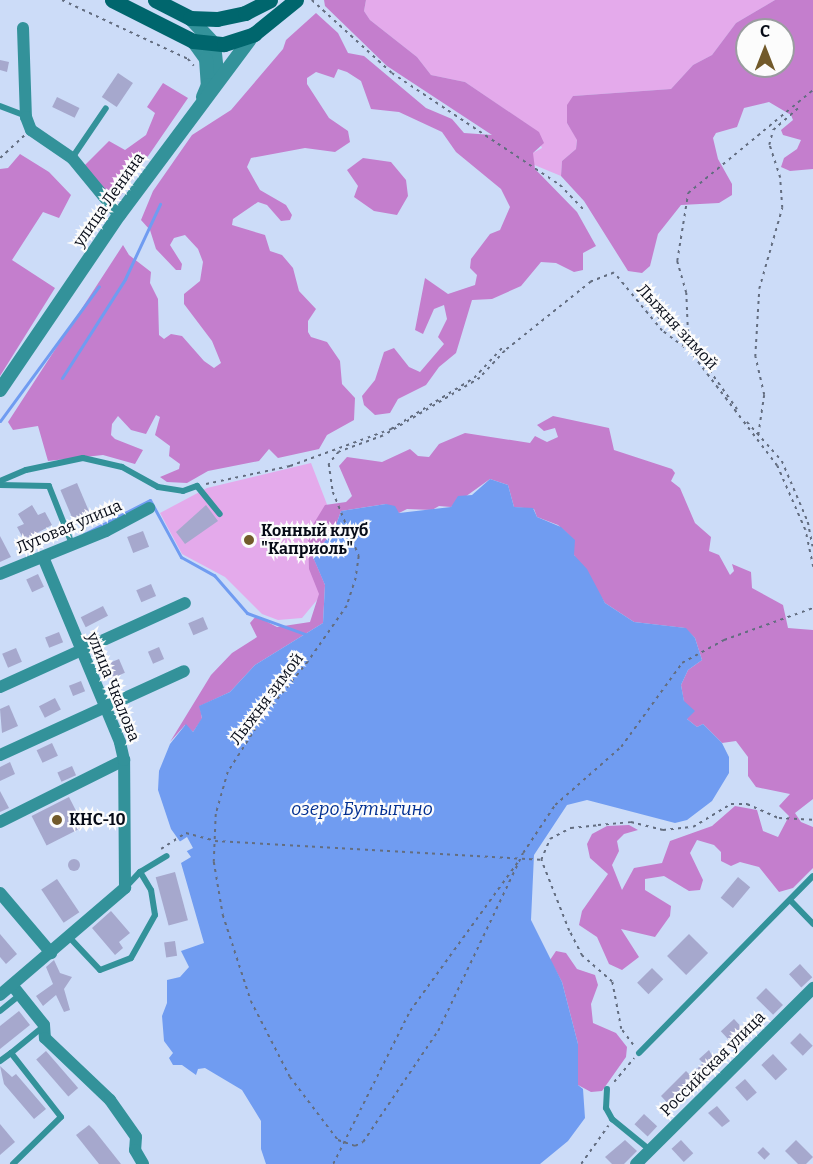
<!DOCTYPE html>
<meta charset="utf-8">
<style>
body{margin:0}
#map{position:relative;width:813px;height:1164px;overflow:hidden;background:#ccdcf8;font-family:Bitter,serif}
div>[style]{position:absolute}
.green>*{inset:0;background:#e4aaeb}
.forest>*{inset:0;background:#c47ecd}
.water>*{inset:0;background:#709cf1}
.pier>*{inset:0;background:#ccdcf8}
.stream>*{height:3px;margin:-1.5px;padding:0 1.5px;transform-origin:1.5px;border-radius:1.5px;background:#709cf1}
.building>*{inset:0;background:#a6a8cd;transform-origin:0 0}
.round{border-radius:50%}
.path>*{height:1.5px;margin-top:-0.75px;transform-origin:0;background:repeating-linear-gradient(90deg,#636d80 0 3px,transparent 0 7.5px)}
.service>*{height:6px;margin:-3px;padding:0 3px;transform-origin:3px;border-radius:3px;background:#33929a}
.minor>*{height:12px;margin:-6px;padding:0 6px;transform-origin:6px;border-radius:6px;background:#33929a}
.tertiary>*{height:14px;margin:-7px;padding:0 7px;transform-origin:7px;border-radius:7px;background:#33929a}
.secondary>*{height:15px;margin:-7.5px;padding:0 7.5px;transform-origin:7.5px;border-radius:7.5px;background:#00666d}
.dots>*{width:16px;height:16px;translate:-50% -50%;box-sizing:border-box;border:3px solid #fcfcfc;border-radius:50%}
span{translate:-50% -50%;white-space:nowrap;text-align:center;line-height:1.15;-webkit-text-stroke:4.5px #fcfcfc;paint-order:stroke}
.street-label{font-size:16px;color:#060b17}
.poi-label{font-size:16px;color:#060b17;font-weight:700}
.left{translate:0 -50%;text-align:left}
.water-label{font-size:18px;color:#022f90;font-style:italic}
.north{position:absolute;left:735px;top:18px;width:60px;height:60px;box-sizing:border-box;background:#fcfcfc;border:2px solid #9a9ca0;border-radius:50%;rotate:0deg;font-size:16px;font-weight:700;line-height:24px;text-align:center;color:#060b17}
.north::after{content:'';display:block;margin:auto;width:21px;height:27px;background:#725a2b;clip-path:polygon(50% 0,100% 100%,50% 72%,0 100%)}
</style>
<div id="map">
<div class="green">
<i style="clip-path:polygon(366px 0,775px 0,736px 23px,712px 55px,693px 65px,671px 89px,573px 96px,567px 123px,577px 139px,576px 149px,562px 161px,561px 176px,532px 164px,533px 153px,542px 148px,534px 129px,465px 82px,431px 75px,417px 57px,370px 20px,364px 11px)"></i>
<i style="clip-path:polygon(311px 463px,335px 525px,322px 594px,302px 618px,278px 620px,262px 614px,225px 577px,182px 554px,160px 513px,207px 488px)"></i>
</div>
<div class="forest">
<i style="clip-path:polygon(324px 0,366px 0,364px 11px,370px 20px,417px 57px,431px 75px,465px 82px,539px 132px,544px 143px,533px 153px,535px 169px,577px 212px,596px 246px,583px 253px,583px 270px,574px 272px,556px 263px,541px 262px,521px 286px,492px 299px,472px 300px,456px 353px,439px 367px,426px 385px,398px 399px,390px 413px,375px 415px,364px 405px,362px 396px,375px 380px,384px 352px,394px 348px,409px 367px,420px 372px,444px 344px,438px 337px,447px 319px,444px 305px,434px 309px,423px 334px,415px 330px,425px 278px,448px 294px,475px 285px,477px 275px,470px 268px,471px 259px,490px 234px,500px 230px,510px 207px,501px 189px,456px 152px,442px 132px,399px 112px,371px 109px,361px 81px,347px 72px,338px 69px,334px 78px,316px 72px,307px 78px,307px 84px,329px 118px,348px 131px,350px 142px,335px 152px,305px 148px,251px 158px,247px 167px,260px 190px,286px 205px,292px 215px,290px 220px,281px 221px,267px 205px,258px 202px,233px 219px,232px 225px,265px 235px,270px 251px,282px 255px,293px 268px,299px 291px,316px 309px,308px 321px,308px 332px,311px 337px,327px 342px,340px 361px,342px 384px,355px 398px,354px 420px,327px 435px,319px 449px,278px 458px,269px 449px,259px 461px,208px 471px,187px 483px,167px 482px,160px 477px,179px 469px,180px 464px,169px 456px,170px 446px,155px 435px,160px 417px,156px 415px,146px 434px,131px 430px,118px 416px,112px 424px,111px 435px,115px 439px,143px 450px,135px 464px,103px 455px,48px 461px,38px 426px,13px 430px,8px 422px,123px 245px,129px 255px,151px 272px,150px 283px,158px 299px,159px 335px,164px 339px,171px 334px,182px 336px,204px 361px,214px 368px,221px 363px,212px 341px,184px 304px,184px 294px,200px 281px,203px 262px,198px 249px,185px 235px,174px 238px,170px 245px,182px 264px,181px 270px,176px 270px,156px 249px,150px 230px,141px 220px,153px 191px,192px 135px,231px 110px,283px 49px,286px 40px,316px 13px,338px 33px,348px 53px,364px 56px,426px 108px,452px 119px,464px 133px,492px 135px,387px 66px,325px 6px)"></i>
<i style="clip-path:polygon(evenodd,775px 0,813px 0,813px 169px,790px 171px,781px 167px,784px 158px,797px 149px,801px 140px,783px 135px,781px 130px,793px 120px,791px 115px,769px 102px,744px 108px,737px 127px,716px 133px,713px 138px,718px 159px,732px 184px,732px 195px,719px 203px,681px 205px,658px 234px,650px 266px,642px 273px,628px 271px,584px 201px,561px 176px,562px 161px,576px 149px,577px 140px,567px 123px,567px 105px,573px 96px,671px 89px,693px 65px,712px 55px,736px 23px,775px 0,747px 30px,783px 30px,783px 66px,747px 66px,747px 30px)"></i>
<i style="clip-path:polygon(163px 83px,188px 98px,120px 197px,111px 199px,83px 167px,109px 141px,125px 150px,146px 135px,155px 113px,147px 107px)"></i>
<i style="clip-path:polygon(20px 154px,49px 172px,71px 195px,59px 218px,43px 212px,12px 260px,55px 288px,0 376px,0 169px,8px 168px)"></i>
<i style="clip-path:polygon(363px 158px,391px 162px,406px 180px,408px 196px,397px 215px,374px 211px,354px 197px,358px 186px,347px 170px)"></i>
<i style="clip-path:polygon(553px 416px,609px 428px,614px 450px,672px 469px,675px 473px,671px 481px,680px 488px,695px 523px,711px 537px,709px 551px,719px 555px,730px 575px,734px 571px,732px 564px,751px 572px,752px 588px,783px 605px,788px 628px,813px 630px,813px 799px,795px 813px,801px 822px,813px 827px,813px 868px,793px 888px,779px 892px,759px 867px,740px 862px,731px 866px,721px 861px,721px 852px,714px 845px,697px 840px,690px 853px,703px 880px,700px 890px,689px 891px,664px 876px,645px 879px,645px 890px,671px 906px,670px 916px,655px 937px,621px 929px,639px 957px,622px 970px,609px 964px,597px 937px,579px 925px,582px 911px,608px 874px,590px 858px,587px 844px,592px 834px,607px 826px,629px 825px,638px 830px,624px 834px,617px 841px,619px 851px,612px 865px,622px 890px,634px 868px,662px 863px,670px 841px,712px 826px,735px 806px,757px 810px,763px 831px,778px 837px,789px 816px,779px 806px,790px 794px,756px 787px,748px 776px,748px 757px,736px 741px,722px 743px,703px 724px,697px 727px,687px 719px,681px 685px,688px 670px,702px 660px,695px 638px,685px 628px,634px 622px,605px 603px,574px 555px,570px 536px,558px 525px,537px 517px,534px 509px,514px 507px,508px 485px,490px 479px,451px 507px,439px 506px,432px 510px,407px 509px,399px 513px,386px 504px,341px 511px,335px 528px,313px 557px,325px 585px,323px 623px,255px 665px,230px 692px,200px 706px,202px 719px,193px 732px,185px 725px,170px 742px,211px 675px,232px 653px,257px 637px,250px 623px,256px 616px,277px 627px,310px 622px,319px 594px,309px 569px,308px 533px,325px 505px,346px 502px,352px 496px,339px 466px,347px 457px,382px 462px,410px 449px,418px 456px,429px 457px,439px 444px,465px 433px,530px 443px,535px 436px,547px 442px,558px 437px,555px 428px,544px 431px,537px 425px)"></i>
<i style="clip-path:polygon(556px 951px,566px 953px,577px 969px,595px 975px,598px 985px,591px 1004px,593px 1023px,616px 1033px,627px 1047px,626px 1057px,602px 1091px,591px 1092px,578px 1085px,578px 1044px,562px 982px,550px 960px)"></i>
</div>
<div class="water">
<i style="clip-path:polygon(490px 479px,508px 485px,514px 507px,533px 508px,537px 517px,561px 527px,575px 540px,574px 555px,587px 569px,605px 603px,634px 622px,686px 628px,695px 638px,702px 660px,688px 670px,681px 685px,684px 701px,695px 711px,687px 719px,697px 727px,703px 724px,722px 743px,729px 757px,729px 773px,712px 801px,687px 820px,675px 823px,587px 800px,567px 805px,534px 855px,531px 920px,562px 982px,578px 1044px,578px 1085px,583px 1089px,585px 1118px,568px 1141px,540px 1164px,266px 1164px,261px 1149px,261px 1121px,242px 1090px,205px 1068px,198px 1069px,196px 1075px,182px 1065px,173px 1065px,169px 1058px,173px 1053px,164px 1041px,162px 1016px,167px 1003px,167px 980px,180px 977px,189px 967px,181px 951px,204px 943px,181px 863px,191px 857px,171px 829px,158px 790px,159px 771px,170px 744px,186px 724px,193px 732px,202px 718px,199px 706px,230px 692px,255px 665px,323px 623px,325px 585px,313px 557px,335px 528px,341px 511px,386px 504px,395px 506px,399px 513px,451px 507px,458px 496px,472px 495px)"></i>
</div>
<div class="pier">
<i style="clip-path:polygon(187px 837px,193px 848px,185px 852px,176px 844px)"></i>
</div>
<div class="stream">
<i style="left:62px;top:378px;width:117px;rotate:-57.5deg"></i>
<i style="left:125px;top:279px;width:83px;rotate:-65deg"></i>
<i style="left:0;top:421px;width:167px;rotate:-53.7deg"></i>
<i style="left:84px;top:534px;width:74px;rotate:-27.3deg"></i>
<i style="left:150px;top:500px;width:65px;rotate:61.5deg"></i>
<i style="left:181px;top:557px;width:38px;rotate:29deg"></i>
<i style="left:214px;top:575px;width:50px;rotate:49deg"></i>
<i style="left:247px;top:613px;width:62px;rotate:19.9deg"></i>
</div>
<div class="building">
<i style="clip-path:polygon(0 60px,9px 62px,7px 72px,0 70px)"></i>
<i style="left:118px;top:73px;width:18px;height:29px;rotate:34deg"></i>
<i style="left:57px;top:97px;width:25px;height:11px;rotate:26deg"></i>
<i style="left:77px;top:483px;width:38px;height:18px;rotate:67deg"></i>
<i style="clip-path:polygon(32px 505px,38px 515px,45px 512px,52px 525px,24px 540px,17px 527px,24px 524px,18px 514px)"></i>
<i style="clip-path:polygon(206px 505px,218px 521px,185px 544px,176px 532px)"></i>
<i style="left:143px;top:531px;width:17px;height:17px;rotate:69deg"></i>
<i style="clip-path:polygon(0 536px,11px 557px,0 562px)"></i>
<i style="left:38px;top:574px;width:14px;height:13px;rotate:65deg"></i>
<i style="left:151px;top:584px;width:13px;height:16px;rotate:67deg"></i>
<i style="left:103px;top:606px;width:11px;height:25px;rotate:63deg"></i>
<i style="left:203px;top:617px;width:13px;height:16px;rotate:67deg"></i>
<i style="left:59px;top:632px;width:11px;height:15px;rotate:68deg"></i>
<i style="left:159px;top:647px;width:13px;height:12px;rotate:67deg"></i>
<i style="left:16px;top:648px;width:15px;height:15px;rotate:67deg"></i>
<i style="left:119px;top:659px;width:15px;height:15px;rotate:67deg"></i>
<i style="left:81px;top:681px;width:11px;height:13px;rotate:68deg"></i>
<i style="left:55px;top:698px;width:13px;height:18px;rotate:63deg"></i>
<i style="clip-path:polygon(9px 705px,18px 726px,2px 733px,0 709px)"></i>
<i style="left:52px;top:743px;width:14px;height:17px;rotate:65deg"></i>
<i style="clip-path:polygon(10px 762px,15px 774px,0 781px,0 767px)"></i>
<i style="left:72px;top:766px;width:10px;height:16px;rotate:66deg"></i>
<i style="clip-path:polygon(0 791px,9px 808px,0 812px)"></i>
<i style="left:69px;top:797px;width:33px;height:42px;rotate:63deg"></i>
<i class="round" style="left:68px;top:859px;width:12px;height:12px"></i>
<i style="left:175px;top:872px;width:50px;height:20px;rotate:75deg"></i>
<i style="left:738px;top:877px;width:16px;height:27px;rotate:40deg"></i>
<i style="left:57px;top:879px;width:40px;height:19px;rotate:56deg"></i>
<i style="clip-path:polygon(111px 911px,130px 933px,119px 942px,123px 948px,115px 955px,92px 928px)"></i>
<i style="clip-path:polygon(0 934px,17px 954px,6px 964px,0 957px)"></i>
<i style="left:689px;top:934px;width:27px;height:31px;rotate:45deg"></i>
<i style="left:175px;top:941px;width:15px;height:11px;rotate:82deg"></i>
<i style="clip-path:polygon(54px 960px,60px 973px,72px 977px,64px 989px,70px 1010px,64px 1012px,56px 995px,43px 1006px,36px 996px,53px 984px,46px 967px)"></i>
<i style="left:800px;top:964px;width:18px;height:15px;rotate:47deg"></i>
<i style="left:652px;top:968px;width:16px;height:21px;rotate:45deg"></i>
<i style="left:766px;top:988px;width:24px;height:14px;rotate:45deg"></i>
<i style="clip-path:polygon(19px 1011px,30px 1025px,0 1049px,0 1026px)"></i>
<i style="left:734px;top:1019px;width:18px;height:18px;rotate:47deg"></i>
<i style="left:800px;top:1033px;width:18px;height:14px;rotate:45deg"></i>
<i style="clip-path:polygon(709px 1050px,718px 1067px,673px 1109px,661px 1096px,686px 1071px,690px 1075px,703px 1063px,699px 1059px)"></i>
<i style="left:46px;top:1051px;width:49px;height:13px;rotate:49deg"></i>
<i style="left:773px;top:1054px;width:21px;height:16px;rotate:47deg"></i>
<i style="clip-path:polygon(0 1066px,12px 1077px,16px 1074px,46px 1109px,34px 1119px,4px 1084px)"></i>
<i style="left:745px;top:1079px;width:18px;height:13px;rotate:49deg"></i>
<i style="clip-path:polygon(717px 1106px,730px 1121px,722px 1127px,708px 1113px)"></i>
<i style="left:644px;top:1114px;width:18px;height:14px;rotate:43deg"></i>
<i style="clip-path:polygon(0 1124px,15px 1142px,0 1155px)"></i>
<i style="clip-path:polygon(89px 1125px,94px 1130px,121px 1164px,99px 1164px,76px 1135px)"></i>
<i style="clip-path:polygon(625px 1140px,637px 1151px,624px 1164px,612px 1164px,605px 1157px)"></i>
<i style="left:681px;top:1140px;width:18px;height:13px;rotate:47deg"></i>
<i style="clip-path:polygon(796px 1140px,813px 1157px,806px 1164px,798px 1164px,785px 1151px)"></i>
<i style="left:763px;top:1147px;width:10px;height:8px;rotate:45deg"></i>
</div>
<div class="path">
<i style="left:62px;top:0;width:139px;rotate:25.1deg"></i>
<i style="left:188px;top:59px;width:9px;rotate:49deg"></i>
<i style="left:312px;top:0;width:108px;rotate:42.4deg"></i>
<i style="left:392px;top:73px;width:202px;rotate:33.7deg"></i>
<i style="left:560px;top:185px;width:36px;rotate:46deg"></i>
<i style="left:0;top:158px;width:33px;rotate:-43deg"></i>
<i style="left:658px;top:317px;width:38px;rotate:37deg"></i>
<i style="left:688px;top:340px;width:85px;rotate:54.6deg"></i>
<i style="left:688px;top:340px;width:47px;rotate:-92.4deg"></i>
<i style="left:686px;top:293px;width:33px;rotate:-106deg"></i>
<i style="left:677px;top:261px;width:69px;rotate:-80.8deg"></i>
<i style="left:688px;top:193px;width:162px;rotate:-39.5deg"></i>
<i style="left:747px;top:422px;width:52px;rotate:48.1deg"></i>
<i style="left:782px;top:461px;width:66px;rotate:66.9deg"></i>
<i style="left:808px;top:522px;width:25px;rotate:79deg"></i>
<i style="left:758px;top:435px;width:40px;rotate:-81.5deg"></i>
<i style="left:764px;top:395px;width:39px;rotate:-103deg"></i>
<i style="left:755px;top:357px;width:68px;rotate:-86.6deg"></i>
<i style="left:759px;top:289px;width:84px;rotate:-74.1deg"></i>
<i style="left:782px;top:208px;width:30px;rotate:-94deg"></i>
<i style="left:780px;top:178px;width:35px;rotate:-108deg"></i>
<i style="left:769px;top:145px;width:16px;rotate:-75deg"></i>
<i style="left:773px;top:130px;width:33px;rotate:-41deg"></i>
<i style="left:206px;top:484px;width:86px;rotate:-12.1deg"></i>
<i style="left:290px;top:466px;width:108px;rotate:-20.1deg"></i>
<i style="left:391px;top:429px;width:97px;rotate:-31.6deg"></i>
<i style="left:474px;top:378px;width:41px;rotate:-47deg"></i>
<i style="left:813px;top:567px;width:38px;rotate:-102deg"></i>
<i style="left:805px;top:530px;width:70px;rotate:-113.6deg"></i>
<i style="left:777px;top:466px;width:143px;rotate:-127.3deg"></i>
<i style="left:690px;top:352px;width:35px;rotate:-143deg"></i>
<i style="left:662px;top:331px;width:75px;rotate:-129.6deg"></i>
<i style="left:614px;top:273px;width:25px;rotate:159deg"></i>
<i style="left:591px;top:282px;width:110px;rotate:141.3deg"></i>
<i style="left:505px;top:351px;width:37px;rotate:133deg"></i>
<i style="left:480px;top:378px;width:113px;rotate:149.1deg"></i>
<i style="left:383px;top:436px;width:47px;rotate:160deg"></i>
<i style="left:339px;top:452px;width:16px;rotate:130deg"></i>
<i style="left:329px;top:464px;width:28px;rotate:82deg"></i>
<i style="left:333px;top:492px;width:69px;rotate:67.9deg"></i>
<i style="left:359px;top:556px;width:22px;rotate:98deg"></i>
<i style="left:356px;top:578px;width:29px;rotate:108deg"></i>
<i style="left:347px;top:606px;width:68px;rotate:124.9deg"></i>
<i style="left:308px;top:662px;width:70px;rotate:129.2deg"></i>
<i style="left:264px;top:716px;width:67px;rotate:122.7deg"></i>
<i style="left:228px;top:772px;width:44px;rotate:105.9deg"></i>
<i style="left:216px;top:814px;width:48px;rotate:92.4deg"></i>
<i style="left:214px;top:862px;width:54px;rotate:80.4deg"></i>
<i style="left:223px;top:915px;width:90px;rotate:72deg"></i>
<i style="left:251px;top:1001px;width:85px;rotate:62.8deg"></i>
<i style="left:290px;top:1077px;width:79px;rotate:52.7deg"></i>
<i style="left:338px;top:1140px;width:18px;rotate:19deg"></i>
<i style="left:355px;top:1146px;width:9px;rotate:-27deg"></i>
<i style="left:363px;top:1142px;width:134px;rotate:-56deg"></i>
<i style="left:438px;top:1031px;width:197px;rotate:-64.5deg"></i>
<i style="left:523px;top:853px;width:58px;rotate:-56.3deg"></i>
<i style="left:555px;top:805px;width:88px;rotate:-41.3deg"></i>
<i style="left:621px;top:747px;width:104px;rotate:-54deg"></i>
<i style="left:682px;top:663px;width:48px;rotate:-28.7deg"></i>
<i style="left:724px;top:640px;width:95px;rotate:-19.8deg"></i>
<i style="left:161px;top:849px;width:30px;rotate:-33deg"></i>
<i style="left:186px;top:833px;width:30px;rotate:15deg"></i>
<i style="left:215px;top:841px;width:326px;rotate:3.3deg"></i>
<i style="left:633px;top:1045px;width:20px;rotate:-127deg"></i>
<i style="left:621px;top:1029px;width:48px;rotate:-100.8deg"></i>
<i style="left:612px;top:982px;width:40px;rotate:-139deg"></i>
<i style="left:582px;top:956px;width:28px;rotate:-117deg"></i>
<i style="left:569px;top:931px;width:76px;rotate:-111.5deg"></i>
<i style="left:541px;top:860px;width:23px;rotate:-67deg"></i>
<i style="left:550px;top:839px;width:24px;rotate:-28deg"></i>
<i style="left:571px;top:828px;width:27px;rotate:-6deg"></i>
<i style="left:598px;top:825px;width:33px;rotate:-5deg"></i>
<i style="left:631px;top:822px;width:33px;rotate:14deg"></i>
<i style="left:663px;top:830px;width:30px;rotate:-6deg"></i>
<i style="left:693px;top:827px;width:44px;rotate:-31.2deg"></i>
<i style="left:731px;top:804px;width:16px"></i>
<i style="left:747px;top:804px;width:35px;rotate:24deg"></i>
<i style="left:779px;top:818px;width:34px;rotate:3deg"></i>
<i style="left:614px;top:1082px;width:31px;rotate:-50deg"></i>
<i style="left:333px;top:1164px;width:171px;rotate:-63.3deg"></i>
<i style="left:410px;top:1011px;width:184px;rotate:-54.1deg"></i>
<i style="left:581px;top:1164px;width:47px;rotate:-54.6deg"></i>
</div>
<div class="service">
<i style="left:0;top:106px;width:28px;rotate:21deg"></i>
<i style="left:72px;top:158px;width:60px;rotate:-55.8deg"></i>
<i style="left:0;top:481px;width:28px;rotate:-23deg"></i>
<i style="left:26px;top:470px;width:58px;rotate:-11.9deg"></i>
<i style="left:83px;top:458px;width:40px;rotate:13deg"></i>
<i style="left:122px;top:467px;width:41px;rotate:29.1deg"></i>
<i style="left:158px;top:487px;width:25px;rotate:9deg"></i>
<i style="left:183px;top:491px;width:15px;rotate:-20deg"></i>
<i style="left:197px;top:486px;width:36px;rotate:51deg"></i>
<i style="left:0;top:485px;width:49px;rotate:1.2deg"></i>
<i style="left:49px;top:486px;width:62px;rotate:68.4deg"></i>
<i style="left:125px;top:888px;width:22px;rotate:-47deg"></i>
<i style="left:140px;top:872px;width:31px;rotate:-31deg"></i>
<i style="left:791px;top:901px;width:32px;rotate:46deg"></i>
<i style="left:69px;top:937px;width:45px;rotate:46.8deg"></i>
<i style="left:100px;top:970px;width:33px;rotate:-21deg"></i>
<i style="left:131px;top:958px;width:49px;rotate:-60.8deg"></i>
<i style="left:155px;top:915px;width:25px;rotate:-99deg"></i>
<i style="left:151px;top:890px;width:21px;rotate:-121deg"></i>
<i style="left:0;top:1011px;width:26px;rotate:-39deg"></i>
<i style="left:639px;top:1053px;width:248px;rotate:-45.5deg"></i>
<i style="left:0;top:1061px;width:14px;rotate:-36deg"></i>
<i style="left:607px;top:1089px;width:19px;rotate:93deg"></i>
<i style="left:606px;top:1108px;width:13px;rotate:61deg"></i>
<i style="left:612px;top:1119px;width:49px;rotate:39.2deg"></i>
<i style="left:13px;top:1164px;width:67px;rotate:-44.4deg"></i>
<i style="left:61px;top:1117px;width:81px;rotate:-128deg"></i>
<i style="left:11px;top:1053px;width:43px;rotate:-39.3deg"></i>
</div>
<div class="minor">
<i style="left:23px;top:28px;width:89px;rotate:88.1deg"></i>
<i style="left:26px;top:117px;width:14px;rotate:69deg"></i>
<i style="left:31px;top:130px;width:50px;rotate:34.3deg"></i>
<i style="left:72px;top:158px;width:74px;rotate:50.5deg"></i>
<i style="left:0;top:574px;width:114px;rotate:-22.1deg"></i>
<i style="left:106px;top:531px;width:49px;rotate:-28.1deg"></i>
<i style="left:0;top:687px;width:203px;rotate:-24.4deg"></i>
<i style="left:0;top:755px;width:202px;rotate:-24.5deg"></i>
<i style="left:0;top:822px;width:139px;rotate:-26.6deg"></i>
<i style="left:0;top:893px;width:79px;rotate:49.6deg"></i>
<i style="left:12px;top:985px;width:51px;rotate:51.3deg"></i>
<i style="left:44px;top:1025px;width:13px;rotate:86deg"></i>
<i style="left:45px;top:1038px;width:90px;rotate:43.6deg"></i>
<i style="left:110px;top:1100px;width:45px;rotate:54.9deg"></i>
<i style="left:136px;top:1137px;width:13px;rotate:94deg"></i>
<i style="left:135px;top:1150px;width:16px;rotate:60deg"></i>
<i style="left:0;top:995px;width:165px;rotate:-40.6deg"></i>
<i style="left:125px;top:888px;width:128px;rotate:-90.4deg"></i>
<i style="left:124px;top:760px;width:18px;rotate:-103deg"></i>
<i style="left:120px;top:742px;width:200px;rotate:-112.6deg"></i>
<i style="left:636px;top:1164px;width:250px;rotate:-44.8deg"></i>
</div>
<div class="tertiary">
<i style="left:190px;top:18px;width:35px;rotate:47deg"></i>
<i style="left:214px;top:44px;width:37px;rotate:84deg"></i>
<i style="left:193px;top:41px;width:22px;rotate:54deg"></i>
<i style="left:206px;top:59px;width:26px;rotate:86deg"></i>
<i style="left:208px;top:85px;width:13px;rotate:113deg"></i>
<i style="left:0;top:390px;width:212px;rotate:-55.8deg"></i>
<i style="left:119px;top:215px;width:226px;rotate:-53.3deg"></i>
</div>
<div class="secondary">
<i style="left:112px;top:0;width:91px;rotate:26.8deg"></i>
<i style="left:193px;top:41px;width:31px;rotate:6deg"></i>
<i style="left:224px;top:44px;width:32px;rotate:-18deg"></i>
<i style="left:254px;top:34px;width:54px;rotate:-39deg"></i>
<i style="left:155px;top:0;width:39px;rotate:27deg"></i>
<i style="left:190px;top:18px;width:27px;rotate:2deg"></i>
<i style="left:217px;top:19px;width:29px;rotate:-12deg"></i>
<i style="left:245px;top:13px;width:28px;rotate:-27deg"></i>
</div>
<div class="dots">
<i style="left:249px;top:540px;background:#725a2b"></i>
<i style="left:57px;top:820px;background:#725a2b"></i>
</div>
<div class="street-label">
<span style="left:109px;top:200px;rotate:-55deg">улица Ленина</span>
<span style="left:677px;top:327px;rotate:47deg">Лыжня зимой</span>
<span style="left:69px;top:527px;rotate:-23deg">Луговая улица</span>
<span style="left:113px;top:687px;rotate:68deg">улица Чкалова</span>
<span style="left:267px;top:699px;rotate:-53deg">Лыжня зимой</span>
<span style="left:713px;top:1064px;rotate:-45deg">Российская улица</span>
</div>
<div class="poi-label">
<span class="left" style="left:261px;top:540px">Конный клуб<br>"Каприоль"</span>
<span class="left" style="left:69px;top:820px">КНС-10</span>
</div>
<div class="water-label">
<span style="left:362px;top:809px">озеро Бутыгино</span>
</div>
<div class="north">С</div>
</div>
